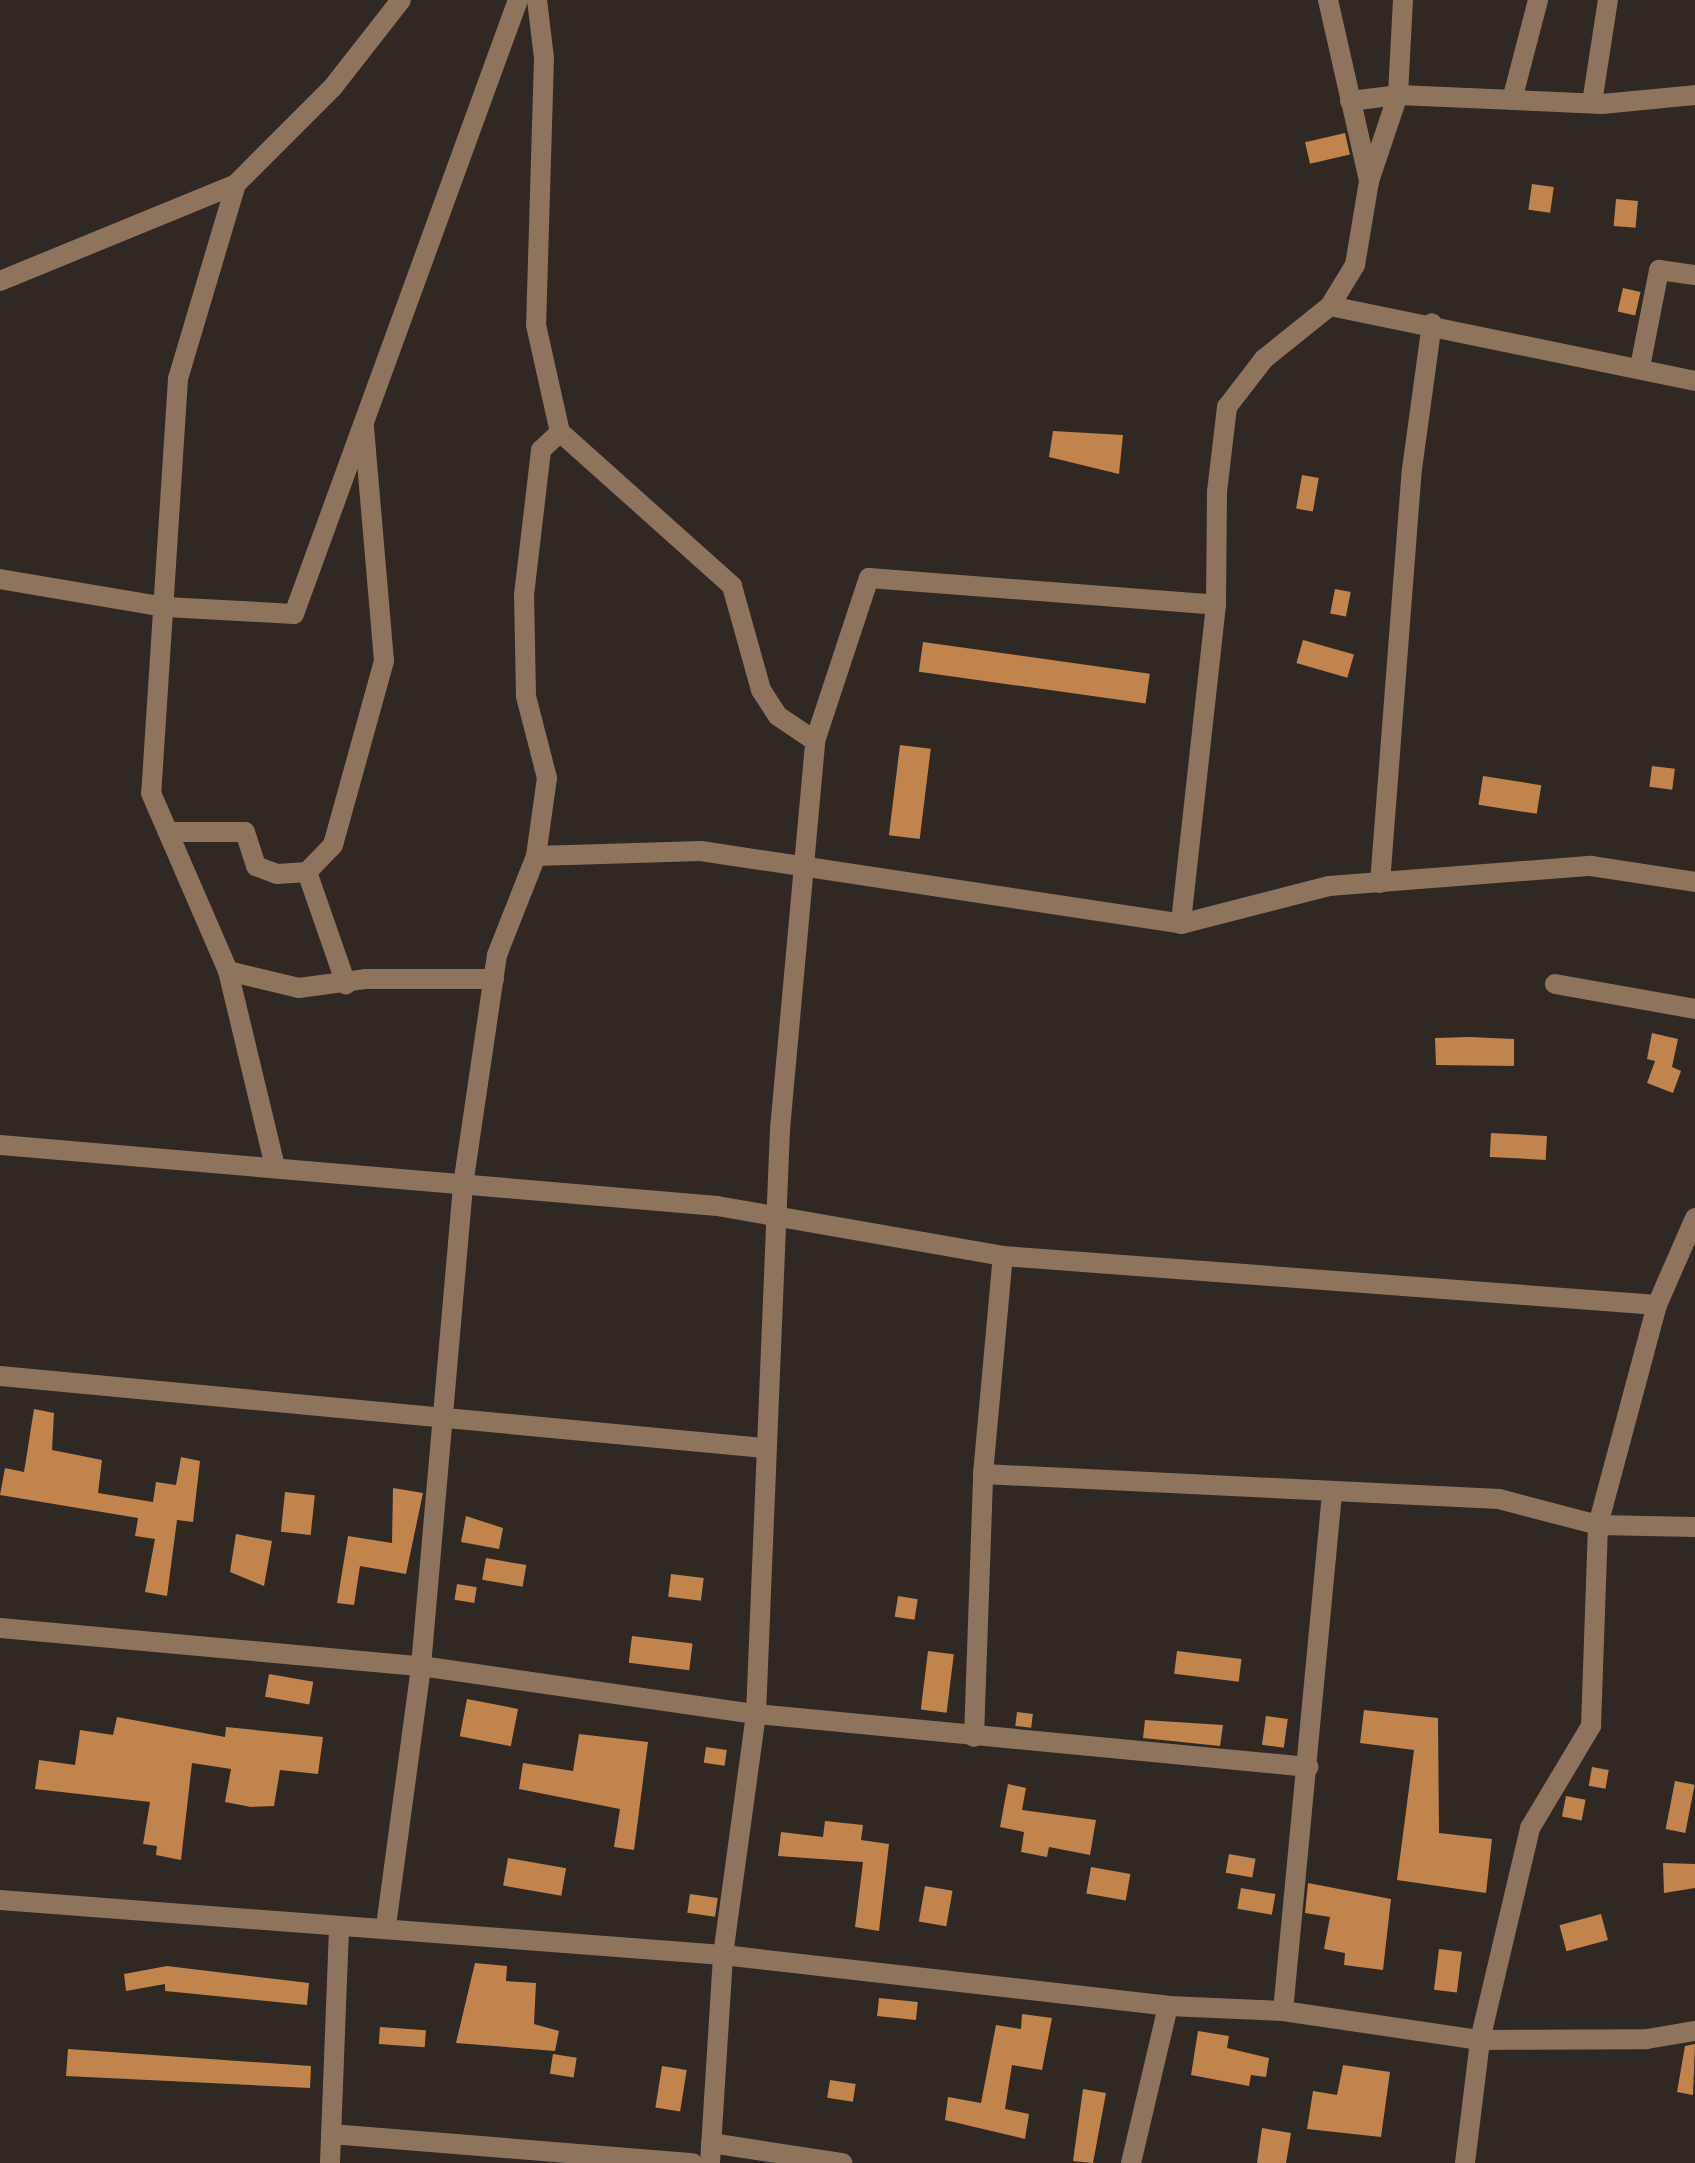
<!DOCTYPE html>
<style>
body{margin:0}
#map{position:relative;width:1695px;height:2163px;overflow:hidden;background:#302823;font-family:Raleway,sans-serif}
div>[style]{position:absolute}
.building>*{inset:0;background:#c2844d;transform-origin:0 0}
.minor>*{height:20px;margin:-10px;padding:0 10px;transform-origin:10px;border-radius:10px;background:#8e735d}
span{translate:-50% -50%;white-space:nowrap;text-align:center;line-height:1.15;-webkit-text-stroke:8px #261f19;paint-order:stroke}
</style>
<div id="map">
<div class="building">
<i style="left:1345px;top:133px;width:22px;height:41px;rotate:77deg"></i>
<i style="left:1532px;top:184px;width:22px;height:26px;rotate:8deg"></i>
<i style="left:1616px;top:199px;width:22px;height:27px;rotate:5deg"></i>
<i style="left:1623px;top:288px;width:18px;height:24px;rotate:13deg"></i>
<i style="clip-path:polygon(1053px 431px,1123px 435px,1119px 474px,1049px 457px)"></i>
<i style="left:1302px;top:475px;width:17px;height:34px;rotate:10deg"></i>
<i style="left:1335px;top:589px;width:16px;height:25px;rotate:11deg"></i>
<i style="left:1303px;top:640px;width:53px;height:24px;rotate:16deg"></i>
<i style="left:923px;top:642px;width:229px;height:30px;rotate:8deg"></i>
<i style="left:900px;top:745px;width:31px;height:91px;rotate:7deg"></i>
<i style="left:1652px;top:766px;width:23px;height:21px;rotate:7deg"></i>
<i style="left:1483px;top:776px;width:59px;height:29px;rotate:9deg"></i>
<i style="clip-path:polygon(1652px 1033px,1678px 1039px,1672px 1067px,1681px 1071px,1673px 1093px,1647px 1083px,1655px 1061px,1647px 1059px)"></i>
<i style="clip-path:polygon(1470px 1037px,1514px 1039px,1514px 1066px,1436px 1065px,1435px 1038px)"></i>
<i style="left:1491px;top:1133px;width:56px;height:24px;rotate:3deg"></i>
<i style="clip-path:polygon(34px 1409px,54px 1413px,52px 1450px,102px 1460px,98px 1493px,153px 1502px,156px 1482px,176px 1485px,181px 1457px,200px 1461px,193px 1522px,177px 1520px,167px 1596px,145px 1592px,155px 1539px,135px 1536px,138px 1518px,0 1495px,5px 1468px,24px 1472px)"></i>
<i style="clip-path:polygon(393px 1488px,423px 1493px,406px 1574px,360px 1566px,354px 1605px,337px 1603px,348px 1536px,392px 1543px)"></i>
<i style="left:285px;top:1492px;width:30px;height:40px;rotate:6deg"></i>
<i style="clip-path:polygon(466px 1516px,503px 1528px,499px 1549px,461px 1542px)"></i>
<i style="clip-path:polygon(236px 1534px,272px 1541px,264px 1586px,230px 1572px)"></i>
<i style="left:486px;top:1558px;width:41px;height:22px;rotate:10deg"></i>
<i style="left:671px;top:1574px;width:33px;height:23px;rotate:7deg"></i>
<i style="left:457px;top:1584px;width:20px;height:16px;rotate:9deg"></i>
<i style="left:898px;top:1596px;width:20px;height:21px;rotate:9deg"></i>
<i style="left:632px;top:1636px;width:61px;height:27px;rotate:7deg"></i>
<i style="left:928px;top:1651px;width:26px;height:59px;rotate:7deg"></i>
<i style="left:1177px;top:1651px;width:65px;height:23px;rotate:7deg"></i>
<i style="left:269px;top:1674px;width:45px;height:23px;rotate:10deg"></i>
<i style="left:467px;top:1699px;width:52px;height:38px;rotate:11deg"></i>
<i style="clip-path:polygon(1364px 1710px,1438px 1718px,1439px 1833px,1492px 1839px,1486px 1893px,1397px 1880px,1414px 1750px,1360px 1743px)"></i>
<i style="left:1017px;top:1712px;width:16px;height:14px;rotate:7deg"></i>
<i style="left:1266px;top:1716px;width:22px;height:29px;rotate:8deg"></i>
<i style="clip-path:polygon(117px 1717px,225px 1737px,226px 1727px,323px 1737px,318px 1774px,280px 1770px,274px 1806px,251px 1807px,225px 1802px,231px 1769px,192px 1763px,181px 1860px,156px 1855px,157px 1846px,143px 1844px,150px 1802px,35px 1789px,39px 1760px,75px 1765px,80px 1730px,113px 1735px)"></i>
<i style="clip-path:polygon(1145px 1720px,1223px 1725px,1220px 1746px,1143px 1738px)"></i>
<i style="clip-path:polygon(579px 1734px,648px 1742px,634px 1850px,614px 1847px,620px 1809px,519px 1789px,523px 1763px,573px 1771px)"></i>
<i style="left:706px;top:1747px;width:21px;height:16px;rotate:8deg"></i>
<i style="left:1592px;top:1767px;width:17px;height:19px;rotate:10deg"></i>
<i style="left:1675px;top:1781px;width:20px;height:49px;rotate:11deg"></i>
<i style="clip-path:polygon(1008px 1784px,1026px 1788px,1022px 1810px,1096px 1820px,1090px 1855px,1049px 1847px,1047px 1857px,1021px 1852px,1024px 1832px,1000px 1827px)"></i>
<i style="left:1566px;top:1796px;width:20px;height:21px;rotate:11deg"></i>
<i style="clip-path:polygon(825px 1821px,863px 1825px,861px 1840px,889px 1844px,879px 1931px,855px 1927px,863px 1862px,778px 1856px,781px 1832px,823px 1837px)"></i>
<i style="left:1229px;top:1854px;width:27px;height:19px;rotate:10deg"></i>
<i style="left:508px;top:1858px;width:59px;height:28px;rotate:10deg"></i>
<i style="clip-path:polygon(1663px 1863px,1695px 1864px,1695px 1888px,1664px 1893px)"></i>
<i style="left:1091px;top:1867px;width:40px;height:27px;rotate:10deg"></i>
<i style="clip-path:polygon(1308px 1883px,1391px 1899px,1383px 1970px,1344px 1965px,1345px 1953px,1324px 1949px,1330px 1917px,1305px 1913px)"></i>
<i style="left:925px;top:1886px;width:28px;height:36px;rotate:10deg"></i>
<i style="left:1241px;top:1888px;width:35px;height:21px;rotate:10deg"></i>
<i style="left:690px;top:1894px;width:28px;height:19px;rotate:8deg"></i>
<i style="left:1601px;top:1914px;width:27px;height:43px;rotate:75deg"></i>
<i style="left:1439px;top:1949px;width:23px;height:41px;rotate:7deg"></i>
<i style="clip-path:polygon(475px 1963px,507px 1966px,506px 1981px,536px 1983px,534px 2024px,559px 2031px,555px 2051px,456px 2043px)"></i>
<i style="clip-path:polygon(167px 1966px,309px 1983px,307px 2005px,165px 1991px,165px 1984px,126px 1991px,124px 1974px)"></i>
<i style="left:879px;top:1998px;width:39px;height:18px;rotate:6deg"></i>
<i style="clip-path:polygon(1022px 2014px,1052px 2018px,1042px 2070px,1012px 2065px,1005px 2109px,1029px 2114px,1025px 2139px,945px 2120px,948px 2097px,981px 2103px,996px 2025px,1021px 2029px)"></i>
<i style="left:380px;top:2027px;width:46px;height:17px;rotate:4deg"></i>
<i style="clip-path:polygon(1198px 2031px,1229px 2036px,1227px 2048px,1269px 2058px,1266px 2077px,1251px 2075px,1249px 2086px,1191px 2075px)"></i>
<i style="clip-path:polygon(1695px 2044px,1693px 2095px,1677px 2092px,1685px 2046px)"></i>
<i style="clip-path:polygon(68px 2049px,311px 2066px,310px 2088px,66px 2076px)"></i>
<i style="left:553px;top:2054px;width:24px;height:20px;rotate:9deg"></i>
<i style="clip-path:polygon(1343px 2065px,1390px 2072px,1381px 2137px,1307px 2129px,1313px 2091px,1337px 2095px)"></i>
<i style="left:662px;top:2066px;width:25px;height:42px;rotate:9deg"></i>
<i style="left:830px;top:2080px;width:26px;height:18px;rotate:9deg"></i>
<i style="clip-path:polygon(1083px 2089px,1106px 2093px,1093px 2163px,1073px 2161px)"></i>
<i style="clip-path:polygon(1262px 2128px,1291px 2133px,1286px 2163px,1257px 2163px)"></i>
</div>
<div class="minor">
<i style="left:537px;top:0;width:58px;rotate:83.1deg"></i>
<i style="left:544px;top:58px;width:267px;rotate:91.7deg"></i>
<i style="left:536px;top:325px;width:110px;rotate:77.4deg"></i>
<i style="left:560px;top:432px;width:231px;rotate:41.8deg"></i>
<i style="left:732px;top:586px;width:108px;rotate:74.4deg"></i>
<i style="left:761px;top:690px;width:31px;rotate:57deg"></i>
<i style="left:778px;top:716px;width:45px;rotate:34deg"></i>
<i style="left:1328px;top:0;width:186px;rotate:77.2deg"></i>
<i style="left:1512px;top:100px;width:103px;rotate:-75.4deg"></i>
<i style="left:1350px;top:101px;width:48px;rotate:-7.1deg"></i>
<i style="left:1398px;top:95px;width:204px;rotate:2.5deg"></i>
<i style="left:1602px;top:104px;width:93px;rotate:-5.5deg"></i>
<i style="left:1592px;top:103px;width:104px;rotate:-81.2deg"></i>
<i style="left:236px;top:184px;width:203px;rotate:106.6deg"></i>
<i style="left:178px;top:379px;width:415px;rotate:93.7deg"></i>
<i style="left:151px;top:793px;width:194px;rotate:66.6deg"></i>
<i style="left:228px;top:971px;width:202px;rotate:76.5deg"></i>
<i style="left:0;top:281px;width:255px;rotate:-22.3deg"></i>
<i style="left:236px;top:184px;width:137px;rotate:-45deg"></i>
<i style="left:333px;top:87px;width:110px;rotate:-52deg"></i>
<i style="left:1330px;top:306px;width:373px;rotate:11.6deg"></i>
<i style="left:1640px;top:367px;width:99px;rotate:-78.9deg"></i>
<i style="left:1659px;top:270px;width:36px;rotate:8deg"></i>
<i style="left:0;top:579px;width:168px;rotate:9.6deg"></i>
<i style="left:166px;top:607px;width:128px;rotate:3.1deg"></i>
<i style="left:294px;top:614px;width:654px;rotate:-69.96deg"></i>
<i style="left:1216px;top:605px;width:113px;rotate:-89.5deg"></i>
<i style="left:1217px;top:492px;width:86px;rotate:-83.3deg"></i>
<i style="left:1227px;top:407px;width:61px;rotate:-52.4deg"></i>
<i style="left:1264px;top:359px;width:85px;rotate:-38.8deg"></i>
<i style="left:1330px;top:306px;width:48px;rotate:-58.6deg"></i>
<i style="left:1355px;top:265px;width:85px;rotate:-80.5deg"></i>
<i style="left:1369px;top:181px;width:91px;rotate:-71.4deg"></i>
<i style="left:1398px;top:95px;width:95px;rotate:-87deg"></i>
<i style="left:168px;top:832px;width:77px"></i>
<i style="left:245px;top:832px;width:36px;rotate:72deg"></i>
<i style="left:256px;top:866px;width:22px;rotate:21deg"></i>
<i style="left:277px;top:874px;width:30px;rotate:-4deg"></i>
<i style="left:307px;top:872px;width:37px;rotate:-46deg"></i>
<i style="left:333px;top:845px;width:191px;rotate:-74.5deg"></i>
<i style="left:384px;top:661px;width:235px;rotate:-94.9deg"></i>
<i style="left:536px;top:856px;width:165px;rotate:-1.7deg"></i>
<i style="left:701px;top:851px;width:486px;rotate:8.6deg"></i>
<i style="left:307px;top:872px;width:119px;rotate:70.8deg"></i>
<i style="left:1380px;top:883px;width:415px;rotate:-85.6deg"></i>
<i style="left:1412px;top:469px;width:147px;rotate:-82.2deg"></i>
<i style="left:228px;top:971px;width:73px;rotate:13.5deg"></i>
<i style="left:299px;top:988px;width:68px;rotate:-7.7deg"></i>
<i style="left:366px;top:979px;width:128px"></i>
<i style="left:1555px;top:984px;width:142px;rotate:10.1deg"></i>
<i style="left:0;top:1145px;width:720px;rotate:4.86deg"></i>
<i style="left:717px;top:1206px;width:290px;rotate:9.9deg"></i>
<i style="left:1003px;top:1256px;width:656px;rotate:4.28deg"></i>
<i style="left:0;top:1376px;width:768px;rotate:5.38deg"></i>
<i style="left:983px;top:1474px;width:517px;rotate:2.77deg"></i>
<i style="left:1499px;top:1499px;width:102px;rotate:14.7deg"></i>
<i style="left:1598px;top:1525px;width:97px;rotate:1.2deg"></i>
<i style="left:0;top:1628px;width:423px;rotate:5.2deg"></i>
<i style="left:421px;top:1666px;width:338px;rotate:8.2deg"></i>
<i style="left:756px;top:1714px;width:555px;rotate:5.48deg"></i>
<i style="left:974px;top:1737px;width:263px;rotate:-88deg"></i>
<i style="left:983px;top:1474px;width:219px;rotate:-84.8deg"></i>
<i style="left:0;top:1900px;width:725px;rotate:4.35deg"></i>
<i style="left:723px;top:1955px;width:448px;rotate:6.5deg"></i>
<i style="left:1168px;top:2006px;width:115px;rotate:2.5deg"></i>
<i style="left:1283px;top:2011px;width:199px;rotate:8.4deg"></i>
<i style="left:1480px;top:2040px;width:167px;rotate:-0.3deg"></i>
<i style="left:1647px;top:2039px;width:49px;rotate:-9.5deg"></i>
<i style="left:386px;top:1926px;width:262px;rotate:-82.3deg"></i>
<i style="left:421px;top:1666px;width:483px;rotate:-85deg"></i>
<i style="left:463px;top:1185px;width:232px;rotate:-81.6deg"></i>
<i style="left:497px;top:955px;width:106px;rotate:-68.5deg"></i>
<i style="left:536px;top:856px;width:79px;rotate:-82deg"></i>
<i style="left:547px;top:778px;width:85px;rotate:-104.4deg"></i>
<i style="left:526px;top:696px;width:101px;rotate:-91.1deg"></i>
<i style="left:524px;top:595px;width:146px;rotate:-83.3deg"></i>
<i style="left:541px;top:450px;width:26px;rotate:-43deg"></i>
<i style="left:1283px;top:2011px;width:519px;rotate:-84.59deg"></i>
<i style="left:331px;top:2134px;width:363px;rotate:4.6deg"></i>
<i style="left:711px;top:2143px;width:133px;rotate:8.7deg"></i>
<i style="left:330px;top:2163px;width:237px;rotate:-87.8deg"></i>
<i style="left:710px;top:2163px;width:208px;rotate:-86.4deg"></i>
<i style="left:723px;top:1955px;width:243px;rotate:-82.2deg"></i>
<i style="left:756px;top:1714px;width:585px;rotate:-87.65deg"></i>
<i style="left:780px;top:1129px;width:390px;rotate:-84.8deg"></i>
<i style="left:815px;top:741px;width:172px;rotate:-71.7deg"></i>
<i style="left:869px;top:578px;width:348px;rotate:4.4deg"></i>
<i style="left:1216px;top:605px;width:321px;rotate:96.3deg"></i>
<i style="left:1181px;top:924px;width:153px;rotate:-14.4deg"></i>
<i style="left:1329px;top:886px;width:263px;rotate:-4.4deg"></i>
<i style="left:1591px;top:866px;width:105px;rotate:8.7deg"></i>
<i style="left:1131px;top:2163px;width:161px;rotate:-76.7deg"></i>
<i style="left:1465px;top:2163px;width:124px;rotate:-83deg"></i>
<i style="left:1480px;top:2040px;width:218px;rotate:-76.7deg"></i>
<i style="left:1530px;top:1828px;width:119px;rotate:-59.1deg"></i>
<i style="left:1591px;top:1726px;width:201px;rotate:-88deg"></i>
<i style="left:1598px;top:1525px;width:228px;rotate:-75deg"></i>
<i style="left:1657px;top:1305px;width:95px;rotate:-66.4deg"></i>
</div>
</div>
